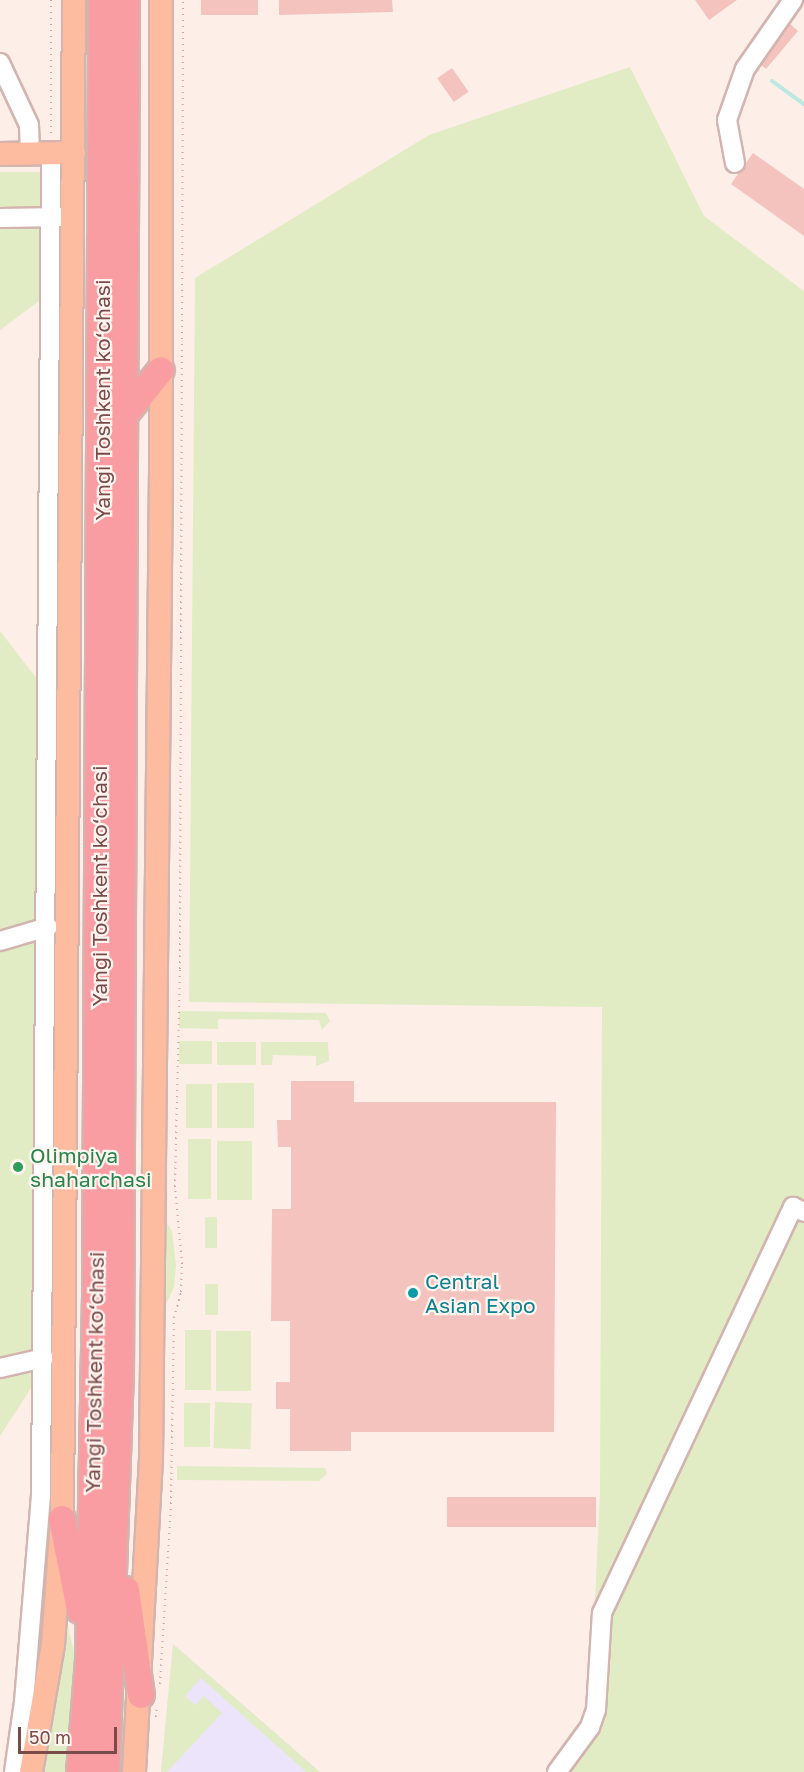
<!DOCTYPE html>
<meta charset="utf-8">
<style>
body{margin:0}
#map{position:relative;width:804px;height:1772px;overflow:hidden;background:#fdeee8;font-family:"Golos Text",sans-serif}
div>[style]{position:absolute}
.education>*{inset:0;background:#ebe4fa}
.green>*{inset:0;background:#e1ecc5;transform-origin:0 0}
.stream>*{height:4px;margin:-2px;padding:0 2px;transform-origin:2px;border-radius:2px;background:#bbe8e0}
.building>*{inset:0;background:#f4c3be;transform-origin:0 0}
.path>*{height:2px;margin-top:-1px;transform-origin:0;background:repeating-linear-gradient(90deg,#d9a5a1 0 1.5px,transparent 0 6px)}
.roads{filter:drop-shadow(2px 0 #d3b4af) drop-shadow(-2px 0 #d3b4af) drop-shadow(0 2px #d3b4af) drop-shadow(0 -2px #d3b4af)}
.minor>*{height:18px;margin:-9px;padding:0 9px;transform-origin:9px;border-radius:9px;background:#fff}
.major>*{height:22px;margin:-11px;padding:0 11px;transform-origin:11px;border-radius:11px;background:#fdbc9f}
.highway>*{height:26px;margin:-13px;padding:0 13px;transform-origin:13px;border-radius:13px;background:#f99da2}
.dots>*{width:16px;height:16px;translate:-50% -50%;box-sizing:border-box;border:3px solid #fff4ef;border-radius:50%}
span{translate:-50% -50%;white-space:nowrap;text-align:center;line-height:1.15;-webkit-text-stroke:4.5px #fff4ef;paint-order:stroke}
.street-label{font-size:21px;color:#794c4a}
.leisure-label{font-size:21px;color:#27864d}
.left{translate:0 -50%;text-align:left}
.culture-label{font-size:21px;color:#0d838f}
.scale{position:absolute;left:18px;top:1727px;width:99px;height:27px;box-sizing:border-box;border:3px solid #794c4a;border-top:0;padding-left:8px;font-size:18px;line-height:21px;white-space:nowrap;color:#794c4a;-webkit-text-stroke:4px #fff4ef;paint-order:stroke}
</style>
<div id="map">
<div class="education">
<i style="clip-path:polygon(173px 1644px,320px 1772px,161px 1772px)"></i>
</div>
<div class="green">
<i style="clip-path:polygon(630px 67px,704px 216px,804px 291px,804px 1772px,547px 1772px,586px 1719px,591px 1686px,600px 1493px,602px 1007px,189px 1002px,195px 278px,429px 135px)"></i>
<i style="clip-path:polygon(0 172px,40px 172px,42px 299px,0 330px)"></i>
<i style="clip-path:polygon(0 631px,37px 679px,35px 1382px,0 1436px)"></i>
<i style="clip-path:polygon(179px 1011px,326px 1013px,330px 1021px,322px 1030px,319px 1020px,218px 1019px,218px 1029px,179px 1028px)"></i>
<i style="left:179px;top:1041px;width:33px;height:23px"></i>
<i style="left:217px;top:1042px;width:39px;height:23px"></i>
<i style="clip-path:polygon(261px 1042px,328px 1042px,329px 1061px,316px 1066px,316px 1056px,273px 1055px,272px 1065px,261px 1065px)"></i>
<i style="left:217px;top:1083px;width:37px;height:45px"></i>
<i style="left:186px;top:1084px;width:26px;height:44px"></i>
<i style="left:188px;top:1139px;width:23px;height:60px"></i>
<i style="left:217px;top:1141px;width:35px;height:59px"></i>
<i style="left:205px;top:1217px;width:12px;height:31px"></i>
<i style="clip-path:polygon(165px 1220px,172px 1231px,176px 1265px,174px 1287px,164px 1309px)"></i>
<i style="left:205px;top:1284px;width:13px;height:31px"></i>
<i style="left:185px;top:1330px;width:26px;height:60px"></i>
<i style="left:251px;top:1331px;width:60px;height:35px;rotate:90deg"></i>
<i style="left:215px;top:1402px;width:37px;height:46px;rotate:2deg"></i>
<i style="left:184px;top:1403px;width:26px;height:44px"></i>
<i style="clip-path:polygon(177px 1466px,325px 1468px,327px 1474px,319px 1481px,177px 1480px)"></i>
<i style="clip-path:polygon(66px 1618px,77px 1665px,68px 1772px,39px 1772px)"></i>
<i style="clip-path:polygon(173px 1644px,320px 1772px,306px 1772px,201px 1678px,185px 1696px,195px 1705px,204px 1696px,222px 1713px,167px 1772px,161px 1772px)"></i>
<i style="clip-path:polygon(126px 1679px,132px 1695px,125px 1772px,118px 1772px)"></i>
</div>
<div class="stream">
<i style="left:772px;top:81px;width:39px;rotate:36deg"></i>
</div>
<div class="building">
<i style="left:201px;top:0;width:57px;height:15px"></i>
<i style="clip-path:polygon(279px 0,392px 0,393px 12px,279px 15px)"></i>
<i style="clip-path:polygon(695px 0,737px 0,709px 20px)"></i>
<i style="clip-path:polygon(790px 24px,798px 31px,766px 69px,761px 65px)"></i>
<i style="left:452px;top:68px;width:29px;height:18px;rotate:55deg"></i>
<i style="clip-path:polygon(753px 153px,804px 189px,804px 236px,731px 184px)"></i>
<i style="clip-path:polygon(291px 1081px,354px 1081px,354px 1102px,556px 1102px,554px 1432px,351px 1432px,351px 1451px,290px 1451px,290px 1409px,276px 1409px,276px 1382px,290px 1382px,290px 1321px,271px 1321px,272px 1209px,291px 1209px,291px 1147px,278px 1147px,277px 1120px,291px 1120px)"></i>
<i style="left:596px;top:1497px;width:30px;height:149px;rotate:90deg"></i>
</div>
<div class="path">
<i style="left:51px;top:0;width:135px;rotate:90deg"></i>
<i style="left:160px;top:1684px;width:180px;rotate:-86.5deg"></i>
<i style="left:171px;top:1504px;width:186px;rotate:-89.1deg"></i>
<i style="left:174px;top:1318px;width:27px;rotate:-75deg"></i>
<i style="left:181px;top:1292px;width:28px;rotate:-88deg"></i>
<i style="left:182px;top:1264px;width:77px;rotate:-95.2deg"></i>
<i style="left:175px;top:1187px;width:218px;rotate:-88.7deg"></i>
<i style="left:180px;top:969px;width:969px;rotate:-89.82deg"></i>
<i style="left:156px;top:1717px;width:12px;rotate:-85deg"></i>
</div>
<div class="roads">
<div class="minor">
<i style="left:0;top:63px;width:68px;rotate:64.9deg"></i>
<i style="left:29px;top:125px;width:29px;rotate:88deg"></i>
<i style="left:735px;top:163px;width:44px;rotate:-100.5deg"></i>
<i style="left:727px;top:120px;width:54px;rotate:-70.6deg"></i>
<i style="left:745px;top:69px;width:84px;rotate:-55.2deg"></i>
<i style="left:0;top:218px;width:64px;rotate:-0.9deg"></i>
<i style="left:0;top:941px;width:50px;rotate:-16.3deg"></i>
<i style="left:0;top:1368px;width:45px;rotate:-12.8deg"></i>
<i style="left:14px;top:1772px;width:71px;rotate:-81.9deg"></i>
<i style="left:24px;top:1702px;width:209px;rotate:-85.3deg"></i>
<i style="left:41px;top:1494px;width:1341px;rotate:-89.57deg"></i>
<i style="left:557px;top:1772px;width:56px;rotate:-53.7deg"></i>
<i style="left:590px;top:1727px;width:18px;rotate:-71deg"></i>
<i style="left:596px;top:1710px;width:97px;rotate:-86.5deg"></i>
<i style="left:602px;top:1613px;width:449px;rotate:-64.8deg"></i>
<i style="left:793px;top:1207px;width:12px;rotate:24deg"></i>
</div>
<div class="major">
<i style="left:0;top:154px;width:74px;rotate:-0.8deg"></i>
<i style="left:31px;top:1772px;width:130px;rotate:-80.2deg"></i>
<i style="left:53px;top:1644px;width:125px;rotate:-85.9deg"></i>
<i style="left:62px;top:1519px;width:1519px;rotate:-89.55deg"></i>
<i style="left:134px;top:1772px;width:312px;rotate:-86.9deg"></i>
<i style="left:151px;top:1460px;width:988px;rotate:-89.42deg"></i>
<i style="left:161px;top:472px;width:472px;rotate:-90deg"></i>
</div>
<div class="highway">
<i style="left:126px;top:413px;width:55px;rotate:-50.9deg"></i>
<i style="left:62px;top:1519px;width:93px;rotate:78.8deg"></i>
<i style="left:126px;top:1590px;width:106px;rotate:81.9deg"></i>
<i style="left:80px;top:1772px;width:111px;rotate:-85.4deg"></i>
<i style="left:89px;top:1661px;width:365px;rotate:-88.9deg"></i>
<i style="left:96px;top:1296px;width:1296px;rotate:-89.73deg"></i>
<i style="left:106px;top:1772px;width:394px;rotate:-88deg"></i>
<i style="left:120px;top:1378px;width:1378px;rotate:-89.75deg"></i>
</div>
</div>
<div class="dots">
<i style="left:18px;top:1167px;background:#2e9e5b"></i>
<i style="left:413px;top:1293px;background:#0f9aa8"></i>
</div>
<div class="street-label">
<span style="left:102px;top:400px;rotate:-90deg">Yangi Toshkent ko‘chasi</span>
<span style="left:99px;top:886px;rotate:-90deg">Yangi Toshkent ko‘chasi</span>
<span style="left:94px;top:1372px;rotate:-89deg">Yangi Toshkent ko‘chasi</span>
</div>
<div class="leisure-label">
<span class="left" style="left:30px;top:1167px">Olimpiya<br>shaharchasi</span>
</div>
<div class="culture-label">
<span class="left" style="left:425px;top:1293px">Central<br>Asian Expo</span>
</div>
<div class="scale">50 m</div>
</div>
